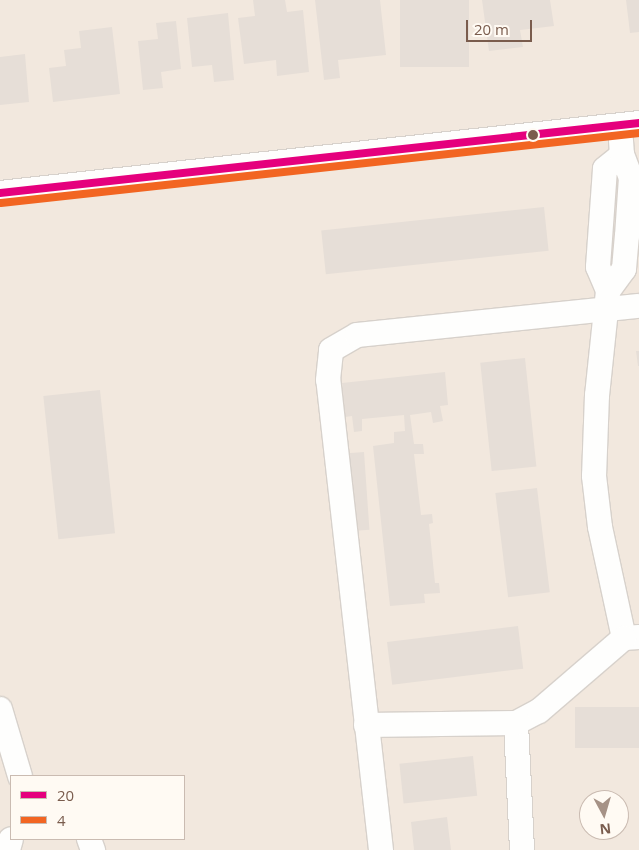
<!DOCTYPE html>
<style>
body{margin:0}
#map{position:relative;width:639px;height:850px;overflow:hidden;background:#f9f5f0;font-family:"Open Sans",sans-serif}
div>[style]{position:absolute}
.residential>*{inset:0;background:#f2e8de}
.building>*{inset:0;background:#e6ded7;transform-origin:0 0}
.roads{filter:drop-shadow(1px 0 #d7d1cb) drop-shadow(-1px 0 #d7d1cb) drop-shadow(0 1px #d7d1cb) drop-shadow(0 -1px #d7d1cb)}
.minor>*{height:24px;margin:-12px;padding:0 12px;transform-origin:12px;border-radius:12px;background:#fefefd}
.bus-1>*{height:8px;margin:-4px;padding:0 4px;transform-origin:4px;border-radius:4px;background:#e5007d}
.bus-2>*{height:8px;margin:-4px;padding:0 4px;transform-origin:4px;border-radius:4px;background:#f26522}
.dots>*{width:14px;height:14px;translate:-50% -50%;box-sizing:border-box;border:2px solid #fffaf3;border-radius:50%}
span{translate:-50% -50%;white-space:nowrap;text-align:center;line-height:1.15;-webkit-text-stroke:4px #fffaf3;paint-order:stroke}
.legend{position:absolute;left:10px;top:775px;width:175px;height:65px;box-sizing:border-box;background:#fffaf3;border:1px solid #cabbb1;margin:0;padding:6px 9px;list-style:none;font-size:15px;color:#7a5c4d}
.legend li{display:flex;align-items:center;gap:10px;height:25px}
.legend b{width:25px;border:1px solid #cabbb1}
.north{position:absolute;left:579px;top:790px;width:50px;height:50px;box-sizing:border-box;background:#fffaf3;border:1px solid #cabbb1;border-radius:50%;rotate:174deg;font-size:14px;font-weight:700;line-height:20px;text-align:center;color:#7a5c4d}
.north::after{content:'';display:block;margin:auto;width:18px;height:22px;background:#a69286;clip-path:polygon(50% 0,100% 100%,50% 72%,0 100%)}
.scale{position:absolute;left:466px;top:20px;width:66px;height:22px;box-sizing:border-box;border:2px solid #7a5c4d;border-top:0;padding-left:6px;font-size:15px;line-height:18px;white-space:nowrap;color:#7a5c4d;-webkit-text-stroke:4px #fffaf3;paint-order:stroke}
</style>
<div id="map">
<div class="residential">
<i style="clip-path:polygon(0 0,639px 0,639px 110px,0 180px)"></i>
<i style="clip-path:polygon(evenodd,639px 136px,639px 850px,0 850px,0 206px,639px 136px,11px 776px,184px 776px,184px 839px,11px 839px,11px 776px,639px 136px,589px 800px,619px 800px,619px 830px,589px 830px,589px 800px)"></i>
</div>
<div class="building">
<i style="clip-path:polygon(253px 0,285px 0,287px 12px,303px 10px,309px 72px,277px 76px,276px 60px,244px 64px,238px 18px,255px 16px)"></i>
<i style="clip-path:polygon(315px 0,380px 0,386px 55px,338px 60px,340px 78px,324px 80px)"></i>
<i style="left:400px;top:0;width:69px;height:67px"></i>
<i style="clip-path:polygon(482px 0,550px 0,554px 26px,520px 30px,523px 47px,489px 51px)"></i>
<i style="clip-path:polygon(626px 0,639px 0,639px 32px,630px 33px)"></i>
<i style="clip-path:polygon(228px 13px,234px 80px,214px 82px,212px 65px,192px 67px,187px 18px)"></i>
<i style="clip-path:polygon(176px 21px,181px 69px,161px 72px,163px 88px,143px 90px,138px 41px,158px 39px,156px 23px)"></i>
<i style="clip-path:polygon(112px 27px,120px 94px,53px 102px,49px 68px,66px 66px,64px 50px,81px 48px,79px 31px)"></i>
<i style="clip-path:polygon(25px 54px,29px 102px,0 105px,0 57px)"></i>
<i style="left:544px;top:207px;width:44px;height:224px;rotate:84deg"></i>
<i style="clip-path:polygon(636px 351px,639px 351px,639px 366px,638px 366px)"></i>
<i style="left:525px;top:358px;width:109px;height:45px;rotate:84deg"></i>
<i style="clip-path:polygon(445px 372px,448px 405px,440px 406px,443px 421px,433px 423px,431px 412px,410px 415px,414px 444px,423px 444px,424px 454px,414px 454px,421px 515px,432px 514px,433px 523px,429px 524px,435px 583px,439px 583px,440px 593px,424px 594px,425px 603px,390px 606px,373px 446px,394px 443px,394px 432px,405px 431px,404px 415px,362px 419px,362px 431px,354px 432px,352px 416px,345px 417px,342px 383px)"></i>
<i style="left:100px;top:390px;width:144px;height:57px;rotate:84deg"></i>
<i style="left:364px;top:452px;width:78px;height:17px;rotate:86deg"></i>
<i style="left:537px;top:488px;width:105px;height:42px;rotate:83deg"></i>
<i style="left:518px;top:626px;width:43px;height:132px;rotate:83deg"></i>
<i style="left:639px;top:707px;width:41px;height:64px;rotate:90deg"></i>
<i style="left:473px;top:756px;width:40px;height:74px;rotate:84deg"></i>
<i style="clip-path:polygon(447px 817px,451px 850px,414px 850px,411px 822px)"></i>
</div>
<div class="roads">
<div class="minor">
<i style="left:622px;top:155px;width:22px;rotate:141deg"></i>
<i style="left:605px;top:169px;width:98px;rotate:94.1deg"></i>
<i style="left:598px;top:267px;width:26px;rotate:67deg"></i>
<i style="left:608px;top:291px;width:105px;rotate:96deg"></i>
<i style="left:597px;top:395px;width:81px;rotate:92.1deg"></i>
<i style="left:594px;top:476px;width:51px;rotate:83.3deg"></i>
<i style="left:600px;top:527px;width:114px;rotate:77.8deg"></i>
<i style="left:624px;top:638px;width:15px;rotate:-4deg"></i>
<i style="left:0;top:193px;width:643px;rotate:-6.25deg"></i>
<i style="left:608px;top:291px;width:27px;rotate:-54deg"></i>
<i style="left:624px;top:269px;width:33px;rotate:-85deg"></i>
<i style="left:627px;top:236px;width:58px;rotate:-86.1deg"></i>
<i style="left:631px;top:178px;width:25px;rotate:-111deg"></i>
<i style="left:622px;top:155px;width:15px;rotate:-94deg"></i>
<i style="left:0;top:709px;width:70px;rotate:73.4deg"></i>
<i style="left:516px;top:723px;width:127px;rotate:87.3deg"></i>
<i style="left:366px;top:725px;width:150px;rotate:-0.8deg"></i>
<i style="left:516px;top:723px;width:26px;rotate:-28deg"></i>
<i style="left:539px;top:711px;width:112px;rotate:-40.7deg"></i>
<i style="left:89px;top:839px;width:12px;rotate:70deg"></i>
<i style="left:8px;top:850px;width:11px;rotate:-75deg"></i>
<i style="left:381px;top:850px;width:473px;rotate:-96.4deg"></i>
<i style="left:328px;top:380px;width:30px;rotate:-84deg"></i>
<i style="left:331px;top:350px;width:30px;rotate:-30deg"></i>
<i style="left:357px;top:335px;width:283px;rotate:-5.9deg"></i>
</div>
</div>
<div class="bus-1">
<i style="left:0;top:193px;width:643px;rotate:-6.25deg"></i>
</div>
<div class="bus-2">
<i style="left:1px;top:203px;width:642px;rotate:-6.26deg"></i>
</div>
<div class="dots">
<i style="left:533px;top:135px;background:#7a5c4d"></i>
</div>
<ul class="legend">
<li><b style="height:6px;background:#e5007d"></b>20</li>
<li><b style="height:6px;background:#f26522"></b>4</li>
</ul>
<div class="north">N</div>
<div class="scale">20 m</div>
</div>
